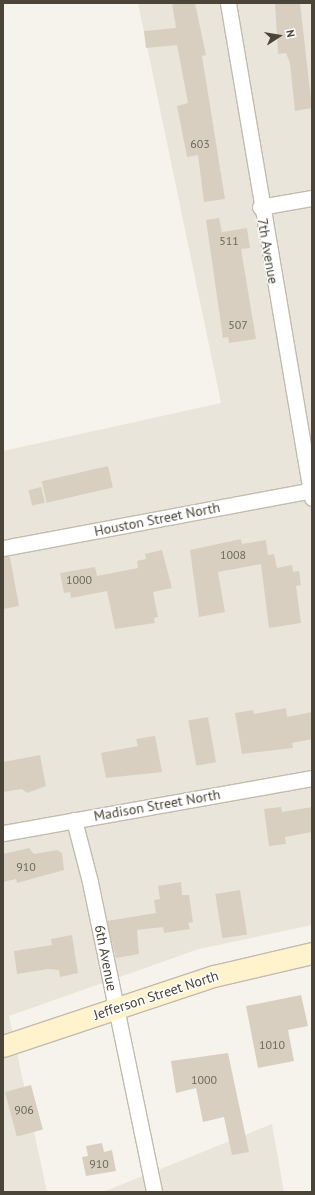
<!DOCTYPE html>
<style>
body{margin:0}
#map{position:relative;width:315px;height:1195px;overflow:hidden;background:#f6f3ec;font-family:"PT Sans",sans-serif}
div>[style]{position:absolute}
.residential>*{inset:0;background:#eae5da}
.building>*{inset:0;background:#d8cfc1;transform-origin:0 0}
.roads{filter:drop-shadow(1px 0 #c2bbae) drop-shadow(-1px 0 #c2bbae) drop-shadow(0 1px #c2bbae) drop-shadow(0 -1px #c2bbae)}
.street>*{height:15px;margin:-7.5px;padding:0 7.5px;transform-origin:7.5px;border-radius:7.5px;background:#fff}
.secondary>*{height:21px;margin:-10.5px;padding:0 10.5px;transform-origin:10.5px;border-radius:10.5px;background:#fff3cd}
span{translate:-50% -50%;white-space:nowrap;text-align:center;line-height:1.15;-webkit-text-stroke:3px #fff;paint-order:stroke}
.number-label{font-size:12px;color:#6e675b}
.number-label span{-webkit-text-stroke-width:0}
.street-label{font-size:14px;color:#4b4439}
.frame{position:absolute;inset:0;border:4px solid #4b4439;pointer-events:none}
.north{position:absolute;left:259px;top:16px;width:40px;height:40px;-webkit-text-stroke:3px #fff;paint-order:stroke;rotate:78deg;font-size:11px;font-weight:700;line-height:16px;text-align:center;color:#4b4439}
.north::after{content:'';display:block;margin:auto;width:14px;height:18px;background:#4b4439;clip-path:polygon(50% 0,100% 100%,50% 72%,0 100%)}
</style>
<div id="map">
<div class="residential">
<i style="clip-path:polygon(138px 3px,312px 3px,312px 925px,199px 949px,9px 1016px,47px 1192px,3px 1192px,3px 451px,221px 403px)"></i>
<i style="clip-path:polygon(272px 1124px,284px 1192px,103px 1192px)"></i>
</div>
<div class="building">
<i style="clip-path:polygon(172px 3px,195px 3px,206px 55px,202px 56px,225px 199px,204px 202px,198px 155px,187px 157px,177px 106px,188px 103px,177px 45px,146px 48px,144px 31px,176px 28px)"></i>
<i style="clip-path:polygon(275px 3px,300px 3px,312px 108px,295px 111px,290px 63px,286px 53px,278px 54px)"></i>
<i style="clip-path:polygon(219px 218px,222px 232px,247px 228px,250px 248px,241px 249px,256px 339px,229px 343px,228px 337px,223px 338px,206px 220px)"></i>
<i style="left:108px;top:466px;width:22px;height:68px;rotate:77deg"></i>
<i style="left:41px;top:487px;width:16px;height:13px;rotate:76deg"></i>
<i style="clip-path:polygon(241px 539px,242px 544px,266px 540px,268px 555px,274px 554px,277px 568px,292px 565px,293px 572px,299px 571px,301px 585px,296px 586px,301px 623px,269px 628px,261px 564px,218px 572px,225px 612px,199px 617px,190px 550px)"></i>
<i style="clip-path:polygon(162px 550px,172px 588px,153px 592px,158px 617px,154px 618px,155px 623px,115px 629px,107px 591px,71px 598px,70px 592px,64px 593px,60px 573px,95px 567px,97px 576px,138px 568px,137px 561px,146px 559px,145px 554px)"></i>
<i style="clip-path:polygon(3px 557px,10px 557px,19px 606px,3px 609px)"></i>
<i style="clip-path:polygon(286px 708px,287px 717px,312px 712px,312px 739px,292px 743px,293px 748px,242px 754px,235px 713px,253px 710px,254px 714px)"></i>
<i style="left:208px;top:717px;width:46px;height:20px;rotate:80deg"></i>
<i style="clip-path:polygon(155px 736px,162px 772px,106px 778px,101px 753px,138px 746px,136px 739px)"></i>
<i style="clip-path:polygon(40px 755px,46px 786px,27px 793px,22px 789px,3px 792px,3px 762px)"></i>
<i style="clip-path:polygon(281px 807px,282px 812px,312px 807px,312px 832px,285px 837px,286px 844px,269px 846px,264px 809px)"></i>
<i style="clip-path:polygon(29px 848px,34px 854px,57px 850px,62px 853px,64px 870px,17px 883px,16px 879px,3px 882px,3px 854px)"></i>
<i style="clip-path:polygon(181px 882px,182px 895px,189px 895px,193px 922px,188px 923px,190px 929px,164px 933px,163px 927px,137px 930px,139px 954px,116px 958px,107px 921px,156px 913px,154px 900px,160px 899px,158px 886px)"></i>
<i style="left:240px;top:890px;width:45px;height:25px;rotate:81deg"></i>
<i style="clip-path:polygon(72px 935px,78px 973px,60px 977px,59px 970px,48px 969px,17px 974px,14px 951px,52px 945px,51px 939px)"></i>
<i style="clip-path:polygon(301px 995px,308px 1026px,288px 1030px,294px 1061px,258px 1068px,246px 1006px)"></i>
<i style="clip-path:polygon(228px 1053px,249px 1152px,232px 1155px,224px 1117px,203px 1122px,196px 1088px,176px 1093px,171px 1061px)"></i>
<i style="left:31px;top:1085px;width:46px;height:27px;rotate:75deg"></i>
<i style="clip-path:polygon(102px 1143px,104px 1152px,112px 1150px,116px 1171px,86px 1176px,82px 1157px,88px 1156px,86px 1146px)"></i>
</div>
<div class="roads">
<div class="street">
<i style="left:228px;top:3px;width:502px;rotate:80.37deg"></i>
<i style="left:260px;top:207px;width:53px;rotate:-9.8deg"></i>
<i style="left:3px;top:548px;width:314px;rotate:-10.6deg"></i>
<i style="left:74px;top:820px;width:64px;rotate:75.5deg"></i>
<i style="left:90px;top:882px;width:317px;rotate:78.3deg"></i>
<i style="left:3px;top:833px;width:314px;rotate:-10.1deg"></i>
</div>
<div class="secondary">
<i style="left:3px;top:1046px;width:222px;rotate:-18.4deg"></i>
<i style="left:214px;top:976px;width:101px;rotate:-13.2deg"></i>
</div>
</div>
<div class="number-label">
<span style="left:200px;top:144px">603</span>
<span style="left:229px;top:241px">511</span>
<span style="left:238px;top:325px">507</span>
<span style="left:233px;top:555px">1008</span>
<span style="left:79px;top:580px">1000</span>
<span style="left:26px;top:867px">910</span>
<span style="left:272px;top:1045px">1010</span>
<span style="left:204px;top:1080px">1000</span>
<span style="left:24px;top:1110px">906</span>
<span style="left:99px;top:1164px">910</span>
</div>
<div class="street-label">
<span style="left:268px;top:251px;rotate:80deg">7th Avenue</span>
<span style="left:157px;top:519px;rotate:-11deg">Houston Street North</span>
<span style="left:157px;top:805px;rotate:-10deg">Madison Street North</span>
<span style="left:106px;top:958px;rotate:79deg">6th Avenue</span>
<span style="left:156px;top:995px;rotate:-18deg">Jefferson Street North</span>
</div>
<div class="frame"></div>
<div class="north">N</div>
</div>
